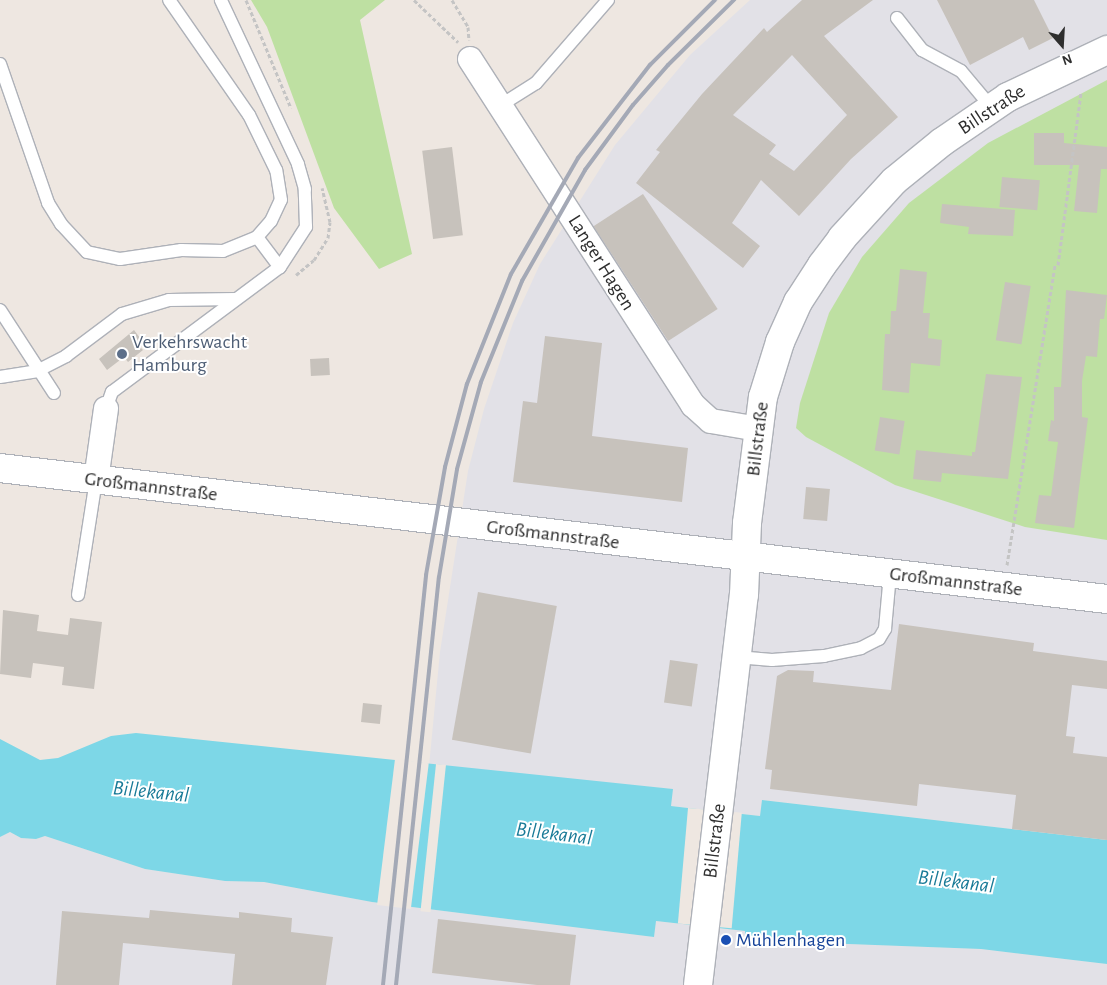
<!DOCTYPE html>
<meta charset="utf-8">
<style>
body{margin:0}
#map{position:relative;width:1107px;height:985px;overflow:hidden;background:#eee7e1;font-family:"Alegreya Sans",sans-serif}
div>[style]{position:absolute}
.industrial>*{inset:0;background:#e2e1e7}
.green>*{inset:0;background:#bee0a2}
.water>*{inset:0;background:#7dd7e7}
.pier>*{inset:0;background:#eee7e1;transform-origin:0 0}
.building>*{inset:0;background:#c7c2bc;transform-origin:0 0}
.path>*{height:3px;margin-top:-1.5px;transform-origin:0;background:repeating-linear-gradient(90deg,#c4c4c4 0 4px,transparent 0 6.5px)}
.roads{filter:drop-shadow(1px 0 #aeb1b8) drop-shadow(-1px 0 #aeb1b8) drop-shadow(0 1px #aeb1b8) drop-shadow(0 -1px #aeb1b8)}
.lane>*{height:12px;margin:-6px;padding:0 6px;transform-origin:6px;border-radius:6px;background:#fff}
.street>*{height:24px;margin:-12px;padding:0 12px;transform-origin:12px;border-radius:12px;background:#fff}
.secondary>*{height:28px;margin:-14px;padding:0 14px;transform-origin:14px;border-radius:14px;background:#fff}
.rail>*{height:4px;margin:-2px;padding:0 2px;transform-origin:2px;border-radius:2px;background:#a4a9b6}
.dots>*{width:14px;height:14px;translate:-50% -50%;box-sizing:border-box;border:2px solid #fff;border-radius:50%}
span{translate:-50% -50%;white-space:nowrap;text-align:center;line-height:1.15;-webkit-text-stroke:4px #fff;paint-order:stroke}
.street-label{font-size:20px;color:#2e2e2e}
.service-label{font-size:20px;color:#4e5e75}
.left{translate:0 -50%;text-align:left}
.transit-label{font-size:20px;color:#164399}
.water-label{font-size:21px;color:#187a97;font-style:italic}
.north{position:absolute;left:1037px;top:20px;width:50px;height:50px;-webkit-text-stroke:4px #fff;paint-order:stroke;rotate:161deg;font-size:14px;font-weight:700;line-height:20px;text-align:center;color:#2e2e2e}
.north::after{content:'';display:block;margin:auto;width:18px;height:22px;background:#2e2e2e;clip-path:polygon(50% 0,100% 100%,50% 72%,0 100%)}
</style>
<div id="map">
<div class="industrial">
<i style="clip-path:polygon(750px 0,1107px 0,1107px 840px,763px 800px,760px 816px,688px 808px,671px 806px,672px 789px,429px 766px,440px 652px,468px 471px,484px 409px,513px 323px,540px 264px,615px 145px,690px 55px)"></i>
<i style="clip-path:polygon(10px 832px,21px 838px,36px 839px,45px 836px,145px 869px,225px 881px,264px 882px,372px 902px,654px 937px,655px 921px,746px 931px,745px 940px,981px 949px,1107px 964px,1107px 985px,0 985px,0 837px)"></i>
</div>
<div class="green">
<i style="clip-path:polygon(251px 0,385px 0,360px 20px,412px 254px,379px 269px,334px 208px,267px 27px)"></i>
<i style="clip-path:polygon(1107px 80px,1107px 540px,1025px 527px,895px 485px,806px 437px,796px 428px,800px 403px,829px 313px,862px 257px,909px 203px,988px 143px)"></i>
</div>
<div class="water">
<i style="clip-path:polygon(136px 733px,673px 789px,671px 806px,688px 808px,760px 816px,762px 800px,1107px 840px,1107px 964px,981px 949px,745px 940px,745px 931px,656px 921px,654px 937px,372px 902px,264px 882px,225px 881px,145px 869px,45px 836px,36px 839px,21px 838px,10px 832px,0 837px,0 739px,40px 760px,58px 758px,111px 736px)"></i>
</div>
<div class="pier">
<i style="left:395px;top:759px;width:34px;height:147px;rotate:7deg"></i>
<i style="left:436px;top:764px;width:10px;height:148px;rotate:6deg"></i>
<i style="left:688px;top:808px;width:54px;height:116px;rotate:5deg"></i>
</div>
<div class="building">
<i style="clip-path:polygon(evenodd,802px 0,873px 0,824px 36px,898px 117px,851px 159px,799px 216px,761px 180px,732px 223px,760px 246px,743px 268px,636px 183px,660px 152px,656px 150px,702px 94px,764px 28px,767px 32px,802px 0,792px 55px,847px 115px,794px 171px,769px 154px,776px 145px,733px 115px,792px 55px)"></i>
<i style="clip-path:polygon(937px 0,1034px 0,1053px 38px,1029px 50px,1023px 37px,970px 65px)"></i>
<i style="clip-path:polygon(1034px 133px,1064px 133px,1064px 143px,1107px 147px,1107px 169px,1101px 169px,1097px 213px,1074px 211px,1079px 165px,1034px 165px)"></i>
<i style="left:452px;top:147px;width:89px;height:30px;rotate:83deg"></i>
<i style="left:1002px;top:177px;width:38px;height:30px;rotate:5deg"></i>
<i style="left:643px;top:194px;width:137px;height:59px;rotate:57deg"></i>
<i style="clip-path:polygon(942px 204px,1015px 210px,1013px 236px,968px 234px,969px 227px,940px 223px)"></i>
<i style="clip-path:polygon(900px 269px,927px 272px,923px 313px,930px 313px,928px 338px,942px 340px,940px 366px,911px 363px,909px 393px,882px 390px,885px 334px,890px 334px,891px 311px,896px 311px)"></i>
<i style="left:1005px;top:282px;width:26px;height:59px;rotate:9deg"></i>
<i style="clip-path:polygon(1066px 290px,1107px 295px,1104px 319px,1100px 319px,1097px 357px,1086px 356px,1082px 381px,1082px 417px,1088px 418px,1074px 528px,1035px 523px,1039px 495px,1051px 496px,1058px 442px,1048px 441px,1051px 420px,1054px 421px,1054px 387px,1061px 387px)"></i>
<i style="clip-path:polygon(134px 330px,143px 342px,139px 346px,143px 350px,128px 362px,124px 357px,107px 370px,99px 359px)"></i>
<i style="clip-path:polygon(545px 336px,602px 343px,592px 436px,688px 448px,682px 502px,513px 482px,523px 401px,537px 403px)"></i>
<i style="left:329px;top:358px;width:17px;height:19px;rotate:87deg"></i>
<i style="clip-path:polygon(986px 374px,1022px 377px,1008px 479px,942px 473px,941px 482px,913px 479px,916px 450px,972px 456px,972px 452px,975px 452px)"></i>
<i style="left:880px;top:417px;width:25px;height:34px;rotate:9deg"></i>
<i style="left:806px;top:487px;width:24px;height:32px;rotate:5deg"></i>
<i style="left:478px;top:592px;width:80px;height:150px;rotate:10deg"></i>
<i style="clip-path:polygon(3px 610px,39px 615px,37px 631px,68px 635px,70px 618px,102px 622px,94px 689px,62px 685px,64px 667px,33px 663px,31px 678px,0 674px)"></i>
<i style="clip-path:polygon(899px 624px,1034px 643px,1033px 651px,1107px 661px,1107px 689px,1072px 685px,1066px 736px,1075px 737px,1073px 753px,1107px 757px,1107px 840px,1012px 829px,1016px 795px,919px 784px,917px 806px,770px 789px,772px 770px,765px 769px,777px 676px,788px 670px,814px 671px,813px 682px,891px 690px)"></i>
<i style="left:670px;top:660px;width:28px;height:43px;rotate:8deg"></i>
<i style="left:363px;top:703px;width:19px;height:19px;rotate:6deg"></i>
<i style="clip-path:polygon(150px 910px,239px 918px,239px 912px,292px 918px,291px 932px,333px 937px,326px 985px,232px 985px,235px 954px,123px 943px,119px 985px,56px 985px,62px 911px,149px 918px)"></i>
<i style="clip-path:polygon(438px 919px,576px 935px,570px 985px,537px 985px,432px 973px)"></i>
</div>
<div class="path">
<i style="left:246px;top:0;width:117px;rotate:67.4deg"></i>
<i style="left:414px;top:0;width:61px;rotate:43.7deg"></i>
<i style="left:452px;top:0;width:31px;rotate:59deg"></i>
<i style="left:468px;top:27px;width:13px;rotate:86deg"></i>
<i style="left:1058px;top:265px;width:175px;rotate:-82.4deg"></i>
<i style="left:296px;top:275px;width:23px;rotate:-40deg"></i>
<i style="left:314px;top:260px;width:26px;rotate:-58deg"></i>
<i style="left:328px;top:238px;width:16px;rotate:-83deg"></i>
<i style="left:330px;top:222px;width:35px;rotate:-103deg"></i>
<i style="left:1007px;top:565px;width:304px;rotate:-80.9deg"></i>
</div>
<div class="roads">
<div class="lane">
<i style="left:897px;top:18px;width:41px;rotate:52deg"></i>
<i style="left:922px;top:50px;width:44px;rotate:28.3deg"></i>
<i style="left:961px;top:71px;width:48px;rotate:50deg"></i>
<i style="left:0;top:64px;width:147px;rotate:70.9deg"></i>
<i style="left:48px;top:203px;width:25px;rotate:58deg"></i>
<i style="left:61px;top:224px;width:38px;rotate:47deg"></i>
<i style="left:87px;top:252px;width:34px;rotate:12deg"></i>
<i style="left:120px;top:259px;width:62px;rotate:-8.4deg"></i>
<i style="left:181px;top:250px;width:42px;rotate:1.4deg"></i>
<i style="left:223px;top:251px;width:37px;rotate:-22deg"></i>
<i style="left:257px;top:237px;width:21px;rotate:-49deg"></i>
<i style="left:271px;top:221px;width:23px;rotate:-65deg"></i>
<i style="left:281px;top:200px;width:30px;rotate:-99deg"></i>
<i style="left:276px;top:170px;width:61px;rotate:-116.1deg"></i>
<i style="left:249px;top:115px;width:140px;rotate:-124.8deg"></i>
<i style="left:501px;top:105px;width:41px;rotate:-32.2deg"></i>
<i style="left:536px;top:83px;width:110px;rotate:-49.1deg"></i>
<i style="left:257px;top:237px;width:38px;rotate:53deg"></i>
<i style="left:0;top:310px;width:99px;rotate:57deg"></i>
<i style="left:0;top:377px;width:37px;rotate:-9deg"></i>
<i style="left:37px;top:371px;width:33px;rotate:-27deg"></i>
<i style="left:66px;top:356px;width:70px;rotate:-36.9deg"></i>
<i style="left:122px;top:314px;width:49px;rotate:-16.6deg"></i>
<i style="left:169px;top:300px;width:67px;rotate:-0.9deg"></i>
<i style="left:106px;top:409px;width:18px;rotate:-71deg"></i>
<i style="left:112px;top:392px;width:209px;rotate:-36.7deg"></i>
<i style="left:280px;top:267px;width:48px;rotate:-57deg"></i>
<i style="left:306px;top:227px;width:38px;rotate:-92deg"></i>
<i style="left:305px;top:189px;width:26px;rotate:-106deg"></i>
<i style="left:298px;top:164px;width:181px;rotate:-115.2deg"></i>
<i style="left:78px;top:595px;width:116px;rotate:-81.1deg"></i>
<i style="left:737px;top:657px;width:35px;rotate:5deg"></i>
<i style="left:772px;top:660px;width:52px;rotate:-4.4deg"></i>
<i style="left:824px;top:656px;width:38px;rotate:-12deg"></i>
<i style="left:861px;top:648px;width:20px;rotate:-27deg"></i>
<i style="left:879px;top:639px;width:12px;rotate:-59deg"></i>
<i style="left:885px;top:629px;width:55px;rotate:-84.8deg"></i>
</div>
<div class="street">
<i style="left:470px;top:59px;width:412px;rotate:57.2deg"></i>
<i style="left:693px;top:405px;width:24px;rotate:42deg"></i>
<i style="left:711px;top:421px;width:49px;rotate:9.5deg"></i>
<i style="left:96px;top:480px;width:72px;rotate:-82deg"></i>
</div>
<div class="secondary">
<i style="left:0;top:468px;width:1115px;rotate:6.75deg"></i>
<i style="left:698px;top:985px;width:393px;rotate:-83.3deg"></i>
<i style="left:744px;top:595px;width:72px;rotate:-87.6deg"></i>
<i style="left:747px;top:523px;width:127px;rotate:-82.8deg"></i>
<i style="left:763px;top:397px;width:58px;rotate:-72.8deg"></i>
<i style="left:780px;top:342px;width:44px;rotate:-65.8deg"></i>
<i style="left:798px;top:302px;width:44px;rotate:-57deg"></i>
<i style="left:822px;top:265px;width:34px;rotate:-53deg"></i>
<i style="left:842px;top:238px;width:77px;rotate:-47.6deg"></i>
<i style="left:894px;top:181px;width:62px;rotate:-39.1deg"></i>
<i style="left:942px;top:142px;width:80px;rotate:-34.3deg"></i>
<i style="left:1008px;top:97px;width:110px;rotate:-25.4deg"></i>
</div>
</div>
<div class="rail">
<i style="left:383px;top:985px;width:412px;rotate:-84deg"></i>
<i style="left:426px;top:575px;width:110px;rotate:-80deg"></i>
<i style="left:445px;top:467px;width:86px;rotate:-75.2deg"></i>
<i style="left:467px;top:384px;width:118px;rotate:-68.2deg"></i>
<i style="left:511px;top:274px;width:134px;rotate:-60deg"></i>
<i style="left:578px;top:158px;width:118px;rotate:-52.3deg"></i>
<i style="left:650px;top:65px;width:92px;rotate:-45deg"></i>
<i style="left:396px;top:985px;width:410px;rotate:-84deg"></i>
<i style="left:439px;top:577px;width:109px;rotate:-80.5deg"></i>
<i style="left:457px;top:469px;width:90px;rotate:-74.6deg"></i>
<i style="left:481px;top:382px;width:109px;rotate:-67.9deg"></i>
<i style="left:522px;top:281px;width:128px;rotate:-60.4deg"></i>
<i style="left:585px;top:170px;width:81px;rotate:-53.6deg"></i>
<i style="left:633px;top:105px;width:53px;rotate:-48.8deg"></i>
<i style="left:668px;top:65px;width:93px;rotate:-44.6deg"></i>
</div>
<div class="dots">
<i style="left:122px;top:354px;background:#5c6f8a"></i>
<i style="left:726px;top:940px;background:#1a4fb4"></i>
</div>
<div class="street-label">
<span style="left:992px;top:110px;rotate:-33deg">Billstraße</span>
<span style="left:601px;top:263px;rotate:58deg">Langer Hagen</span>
<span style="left:758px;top:439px;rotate:-83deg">Billstraße</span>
<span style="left:151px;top:487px;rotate:7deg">Großmannstraße</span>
<span style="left:553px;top:535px;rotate:7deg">Großmannstraße</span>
<span style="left:956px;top:582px;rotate:7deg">Großmannstraße</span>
<span style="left:715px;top:841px;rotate:-83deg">Billstraße</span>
</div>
<div class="service-label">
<span class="left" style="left:132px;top:354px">Verkehrswacht<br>Hamburg</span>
</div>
<div class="transit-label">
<span class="left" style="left:736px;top:940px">Mühlenhagen</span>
</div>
<div class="water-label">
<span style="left:151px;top:792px;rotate:6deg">Billekanal</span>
<span style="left:554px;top:834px;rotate:7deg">Billekanal</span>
<span style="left:956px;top:882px;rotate:7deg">Billekanal</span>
</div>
<div class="north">N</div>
</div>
